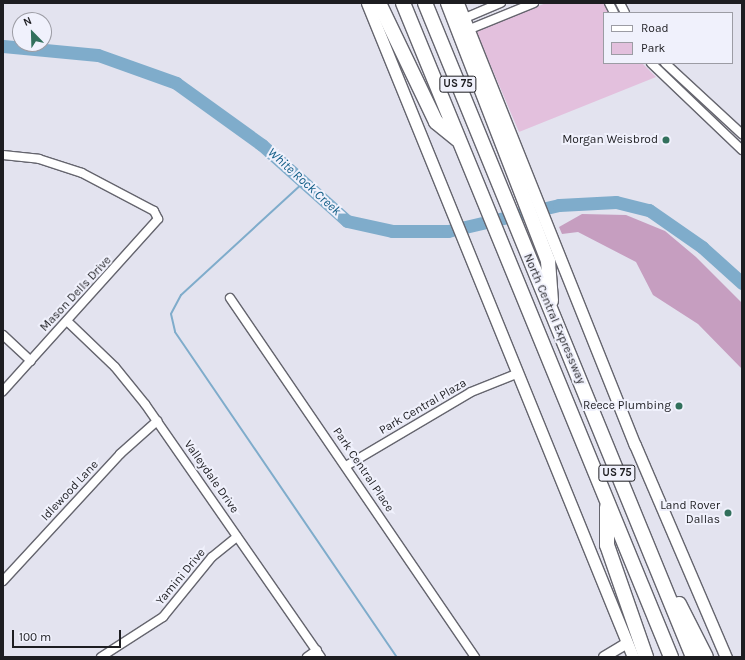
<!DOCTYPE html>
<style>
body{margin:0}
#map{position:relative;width:745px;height:660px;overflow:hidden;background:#e3e3ef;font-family:Karla,sans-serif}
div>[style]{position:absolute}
.green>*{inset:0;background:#e3c0dd}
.forest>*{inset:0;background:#c69ec0}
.stream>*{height:2px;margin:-1px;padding:0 1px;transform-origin:1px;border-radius:1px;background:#7faccb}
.river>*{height:13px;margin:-6.5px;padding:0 6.5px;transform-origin:6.5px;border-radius:6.5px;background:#7faccb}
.roads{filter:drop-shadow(1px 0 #65656e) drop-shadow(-1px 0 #65656e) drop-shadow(0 1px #65656e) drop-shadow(0 -1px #65656e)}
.minor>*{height:8px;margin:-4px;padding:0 4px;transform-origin:4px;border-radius:4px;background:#fff}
.tertiary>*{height:10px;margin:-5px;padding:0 5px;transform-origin:5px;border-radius:5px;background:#fff}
.secondary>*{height:11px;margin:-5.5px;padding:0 5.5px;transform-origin:5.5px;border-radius:5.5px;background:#fff}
.motorway>*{height:14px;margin:-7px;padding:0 7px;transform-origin:7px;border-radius:7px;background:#fff}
.dots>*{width:11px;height:11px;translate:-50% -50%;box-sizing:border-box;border:2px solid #f0f1fc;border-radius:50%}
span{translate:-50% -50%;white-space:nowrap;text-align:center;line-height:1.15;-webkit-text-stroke:4px #f0f1fc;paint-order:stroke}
.shield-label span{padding:1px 3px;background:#f0f1fc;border:1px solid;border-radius:3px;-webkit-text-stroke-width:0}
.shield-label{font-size:11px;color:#1d1d21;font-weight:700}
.poi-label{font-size:12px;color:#1d1d21}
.right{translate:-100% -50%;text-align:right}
.street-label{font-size:12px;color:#1d1d21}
.water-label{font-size:13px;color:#115d86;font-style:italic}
.frame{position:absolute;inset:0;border:4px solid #1d1d21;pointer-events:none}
.legend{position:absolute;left:603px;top:12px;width:130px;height:52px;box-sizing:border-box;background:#f0f1fc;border:1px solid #9c9ca4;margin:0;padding:5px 7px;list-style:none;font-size:12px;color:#1d1d21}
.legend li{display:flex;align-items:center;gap:8px;height:20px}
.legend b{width:20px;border:1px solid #9c9ca4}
.north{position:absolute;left:12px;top:12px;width:40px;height:40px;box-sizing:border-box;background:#f0f1fc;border:1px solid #9c9ca4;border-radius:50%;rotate:337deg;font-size:11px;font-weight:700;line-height:16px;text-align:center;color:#1d1d21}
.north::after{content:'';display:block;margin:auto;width:14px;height:18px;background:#32705c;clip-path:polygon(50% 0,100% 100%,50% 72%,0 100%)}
.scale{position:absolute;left:12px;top:630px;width:109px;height:18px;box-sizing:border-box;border:2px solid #1d1d21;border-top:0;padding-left:5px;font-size:12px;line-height:14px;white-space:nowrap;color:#1d1d21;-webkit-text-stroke:3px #f0f1fc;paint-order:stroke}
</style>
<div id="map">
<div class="green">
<i style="clip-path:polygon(546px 3px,604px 3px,609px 13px,604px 13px,604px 63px,642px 63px,656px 77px,519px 132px,476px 31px)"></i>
</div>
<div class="forest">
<i style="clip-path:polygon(582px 214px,626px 215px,665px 231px,696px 257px,742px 303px,742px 369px,698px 324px,653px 295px,636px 262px,578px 232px,562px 234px,559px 227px)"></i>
</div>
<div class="stream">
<i style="left:304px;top:182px;width:167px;rotate:137.4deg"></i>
<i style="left:181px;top:295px;width:21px;rotate:118deg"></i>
<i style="left:171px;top:314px;width:18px;rotate:77deg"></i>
<i style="left:175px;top:332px;width:394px;rotate:55.7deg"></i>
</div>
<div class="river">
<i style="left:3px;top:46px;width:95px;rotate:5.4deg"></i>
<i style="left:98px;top:55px;width:83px;rotate:19.7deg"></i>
<i style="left:176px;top:83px;width:106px;rotate:35.8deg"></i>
<i style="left:262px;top:145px;width:114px;rotate:41.8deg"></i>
<i style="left:347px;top:221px;width:46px;rotate:12.5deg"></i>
<i style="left:392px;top:231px;width:56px"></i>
<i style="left:448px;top:231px;width:114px;rotate:-13.2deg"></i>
<i style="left:559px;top:205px;width:57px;rotate:-3deg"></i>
<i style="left:616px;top:202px;width:34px;rotate:14deg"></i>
<i style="left:649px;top:210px;width:65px;rotate:34.9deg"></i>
<i style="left:702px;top:247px;width:54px;rotate:42deg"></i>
</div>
<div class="roads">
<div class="minor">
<i style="left:609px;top:3px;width:11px;rotate:63deg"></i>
<i style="left:620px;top:3px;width:11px;rotate:63deg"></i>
<i style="left:465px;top:18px;width:39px;rotate:-23deg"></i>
<i style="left:470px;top:29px;width:69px;rotate:-22.1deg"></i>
<i style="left:651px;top:63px;width:126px;rotate:43.7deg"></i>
<i style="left:665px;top:63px;width:105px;rotate:42.7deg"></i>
<i style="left:3px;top:155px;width:36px;rotate:6deg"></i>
<i style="left:39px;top:159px;width:45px;rotate:18deg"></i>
<i style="left:82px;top:173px;width:81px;rotate:27.8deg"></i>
<i style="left:154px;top:211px;width:9px;rotate:63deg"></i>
<i style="left:158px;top:219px;width:232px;rotate:132deg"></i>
<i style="left:230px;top:298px;width:435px;rotate:55.7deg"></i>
<i style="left:67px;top:321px;width:66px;rotate:43.8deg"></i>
<i style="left:115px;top:367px;width:48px;rotate:51deg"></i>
<i style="left:145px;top:404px;width:308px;rotate:55.2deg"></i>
<i style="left:3px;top:335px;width:38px;rotate:43deg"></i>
<i style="left:346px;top:466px;width:145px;rotate:-30.6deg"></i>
<i style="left:471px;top:392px;width:48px;rotate:-21.8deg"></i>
<i style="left:3px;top:581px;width:173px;rotate:-47.3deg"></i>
<i style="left:120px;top:454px;width:50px;rotate:-41.7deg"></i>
<i style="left:101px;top:657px;width:74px;rotate:-32.8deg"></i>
<i style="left:163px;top:617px;width:77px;rotate:-50.8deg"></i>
<i style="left:212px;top:557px;width:32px;rotate:-39deg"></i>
<i style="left:307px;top:657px;width:12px;rotate:-35deg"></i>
</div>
<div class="tertiary">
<i style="left:604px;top:657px;width:27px;rotate:-31deg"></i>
</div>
<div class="secondary">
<i style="left:367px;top:3px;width:706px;rotate:67.87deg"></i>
<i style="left:458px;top:3px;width:476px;rotate:68.2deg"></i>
<i style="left:635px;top:445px;width:231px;rotate:66.8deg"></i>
</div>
<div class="motorway">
<i style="left:379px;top:3px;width:132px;rotate:64.4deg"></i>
<i style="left:436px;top:122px;width:27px;rotate:39deg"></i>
<i style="left:403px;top:3px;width:707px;rotate:67.72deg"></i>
<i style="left:425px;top:3px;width:707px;rotate:67.72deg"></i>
<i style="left:448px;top:3px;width:277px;rotate:68.8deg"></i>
<i style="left:548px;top:261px;width:40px;rotate:85.7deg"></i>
<i style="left:607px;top:507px;width:38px;rotate:90deg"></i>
<i style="left:607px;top:545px;width:119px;rotate:70.8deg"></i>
<i style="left:679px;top:604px;width:59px;rotate:63deg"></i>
</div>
</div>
<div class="dots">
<i style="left:666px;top:140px;background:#32705c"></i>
<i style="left:679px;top:406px;background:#32705c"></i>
<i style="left:728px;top:513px;background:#32705c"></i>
</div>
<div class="shield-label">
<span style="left:458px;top:84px">US 75</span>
<span style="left:617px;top:473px">US 75</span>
</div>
<div class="poi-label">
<span class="right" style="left:658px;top:140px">Morgan Weisbrod</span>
<span class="right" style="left:671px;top:406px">Reece Plumbing</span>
<span class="right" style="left:720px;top:513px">Land Rover<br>Dallas</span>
</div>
<div class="street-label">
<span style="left:76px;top:294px;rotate:-47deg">Mason Dells Drive</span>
<span style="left:554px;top:319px;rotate:67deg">North Central Expressway</span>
<span style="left:423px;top:407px;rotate:-30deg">Park Central Plaza</span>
<span style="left:363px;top:470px;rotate:56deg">Park Central Place</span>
<span style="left:211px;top:477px;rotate:55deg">Valleydale Drive</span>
<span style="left:70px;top:491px;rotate:-47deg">Idlewood Lane</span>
<span style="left:181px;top:577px;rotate:-50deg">Yamini Drive</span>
</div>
<div class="water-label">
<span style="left:304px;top:182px;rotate:42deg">White Rock Creek</span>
</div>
<div class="frame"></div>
<ul class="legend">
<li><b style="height:5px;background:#fff"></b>Road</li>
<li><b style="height:11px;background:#e3c0dd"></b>Park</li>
</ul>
<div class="north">N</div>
<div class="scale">100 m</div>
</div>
